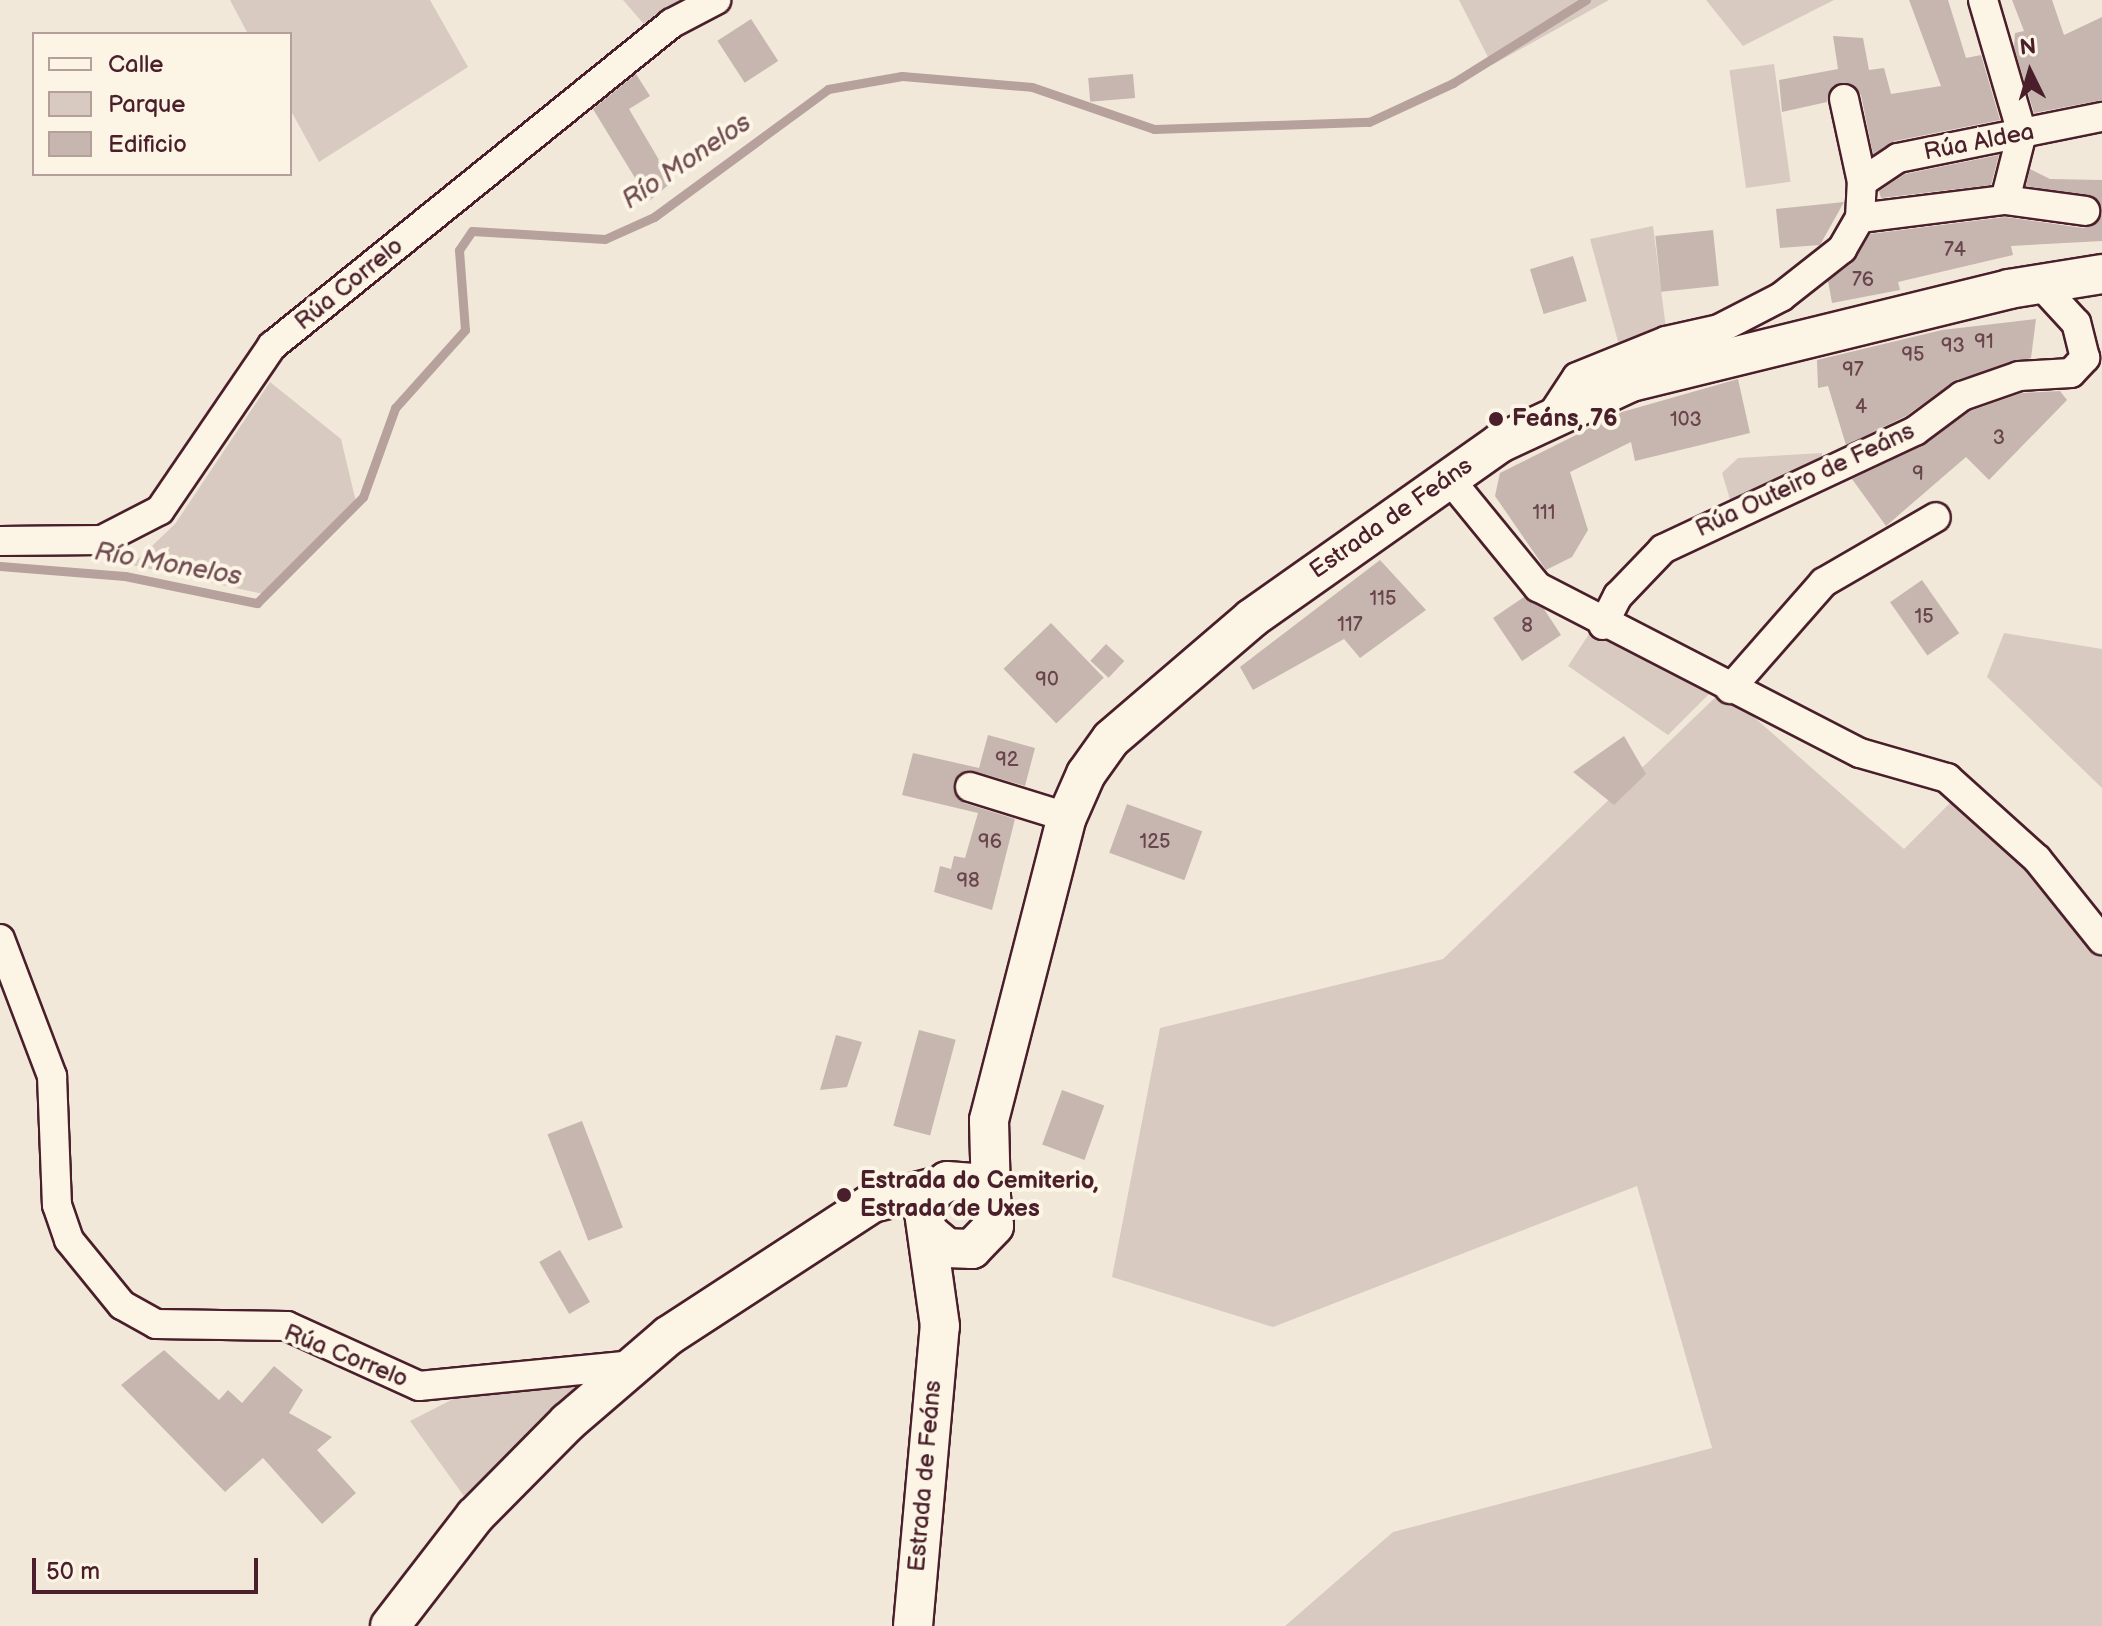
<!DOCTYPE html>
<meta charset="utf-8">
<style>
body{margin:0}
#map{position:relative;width:2102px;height:1626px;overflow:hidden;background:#f1e8da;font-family:"Balsamiq Sans",sans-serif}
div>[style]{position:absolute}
.green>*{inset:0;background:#d8cac0;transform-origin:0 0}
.stream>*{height:9px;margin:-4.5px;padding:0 4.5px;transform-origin:4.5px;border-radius:4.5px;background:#b6a19c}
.building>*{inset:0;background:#c7b6af;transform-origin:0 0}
.roads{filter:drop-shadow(2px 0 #4a1f2b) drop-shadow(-2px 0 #4a1f2b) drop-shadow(0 2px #4a1f2b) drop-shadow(0 -2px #4a1f2b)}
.street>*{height:28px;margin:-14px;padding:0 14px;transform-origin:14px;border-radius:14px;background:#fcf5e5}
.secondary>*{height:38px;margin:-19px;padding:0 19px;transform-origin:19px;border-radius:19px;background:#fcf5e5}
.dots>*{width:22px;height:22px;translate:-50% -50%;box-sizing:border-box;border:4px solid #fcf5e5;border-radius:50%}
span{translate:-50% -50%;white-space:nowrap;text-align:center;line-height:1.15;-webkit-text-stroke:8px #fcf5e5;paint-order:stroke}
.number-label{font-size:20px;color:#69454c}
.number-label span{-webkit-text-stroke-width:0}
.street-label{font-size:24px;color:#4a1f2b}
.poi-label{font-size:24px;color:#4a1f2b;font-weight:700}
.left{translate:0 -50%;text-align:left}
.water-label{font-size:26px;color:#704c53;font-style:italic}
.legend{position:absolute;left:32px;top:32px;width:260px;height:144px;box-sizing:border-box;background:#fcf5e5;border:2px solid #b59f9b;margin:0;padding:10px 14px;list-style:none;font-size:24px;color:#4a1f2b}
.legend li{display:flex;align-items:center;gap:16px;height:40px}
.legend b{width:40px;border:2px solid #b59f9b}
.north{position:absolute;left:1990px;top:32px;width:80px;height:80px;-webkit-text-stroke:6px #fcf5e5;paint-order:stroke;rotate:355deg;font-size:22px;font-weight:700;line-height:32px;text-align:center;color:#4a1f2b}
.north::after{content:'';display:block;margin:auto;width:28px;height:36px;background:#4a1f2b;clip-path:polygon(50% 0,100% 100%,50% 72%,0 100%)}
.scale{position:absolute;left:32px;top:1558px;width:226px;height:36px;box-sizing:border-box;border:4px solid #4a1f2b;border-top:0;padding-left:10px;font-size:24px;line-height:28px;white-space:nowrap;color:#4a1f2b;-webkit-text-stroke:6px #fcf5e5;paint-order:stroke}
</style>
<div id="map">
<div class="green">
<i style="clip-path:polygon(230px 0,430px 0,468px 67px,319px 162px,290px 109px,290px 34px,248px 34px)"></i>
<i style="clip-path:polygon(623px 0,693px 0,649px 30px)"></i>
<i style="clip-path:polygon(1459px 0,1609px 0,1492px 65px)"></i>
<i style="clip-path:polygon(1706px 0,1834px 0,1743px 46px)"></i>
<i style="left:1774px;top:64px;width:119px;height:45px;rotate:82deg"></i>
<i style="clip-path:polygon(1653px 226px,1666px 329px,1619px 345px,1590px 239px)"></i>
<i style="clip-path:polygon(270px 382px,341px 439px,357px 506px,263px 594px,132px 565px,175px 524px)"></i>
<i style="clip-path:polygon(1822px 453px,1822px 464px,1732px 506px,1722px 473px,1738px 458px)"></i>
<i style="clip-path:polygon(1593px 628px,1711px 692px,1668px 735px,1568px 666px)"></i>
<i style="clip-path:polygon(2004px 633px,2102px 649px,2102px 788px,1987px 677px)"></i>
<i style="clip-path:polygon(1723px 690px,1904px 849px,1951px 802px,2026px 867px,2102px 956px,2102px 1626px,1285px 1626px,1393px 1532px,1712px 1448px,1637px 1186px,1273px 1327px,1112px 1277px,1160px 1028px,1443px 959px)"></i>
<i style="clip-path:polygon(580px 1382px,466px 1499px,410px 1421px,465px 1393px)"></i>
</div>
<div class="stream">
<i style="left:0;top:566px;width:125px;rotate:4.6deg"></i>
<i style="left:125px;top:576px;width:135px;rotate:11.6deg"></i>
<i style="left:257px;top:603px;width:150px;rotate:-45deg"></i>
<i style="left:363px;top:497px;width:95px;rotate:-70.2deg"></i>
<i style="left:395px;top:408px;width:105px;rotate:-48.1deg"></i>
<i style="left:465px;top:330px;width:80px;rotate:-94.3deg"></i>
<i style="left:459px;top:250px;width:23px;rotate:-56deg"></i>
<i style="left:472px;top:231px;width:133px;rotate:3.4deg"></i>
<i style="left:605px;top:239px;width:54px;rotate:-24.2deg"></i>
<i style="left:654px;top:217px;width:216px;rotate:-36.3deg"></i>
<i style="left:828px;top:89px;width:75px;rotate:-10deg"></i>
<i style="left:902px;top:76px;width:130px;rotate:4.8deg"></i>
<i style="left:1032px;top:87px;width:129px;rotate:19deg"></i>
<i style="left:1154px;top:129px;width:215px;rotate:-1.9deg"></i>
<i style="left:1369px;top:122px;width:93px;rotate:-24.9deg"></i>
<i style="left:1453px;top:83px;width:157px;rotate:-32deg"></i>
</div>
<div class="building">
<i style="clip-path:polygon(1909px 0,1948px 0,1966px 58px,1981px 55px,2000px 120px,1895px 141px,1873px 154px,1861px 95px,1850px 83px,1833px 86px,1827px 102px,1782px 112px,1779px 80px,1838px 69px,1833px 36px,1863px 38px,1869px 70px,1884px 68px,1891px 94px,1941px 86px)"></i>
<i style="clip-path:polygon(2012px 0,2052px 0,2064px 35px,2102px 17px,2102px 100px,2034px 113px,2014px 47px,2015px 33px,2024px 31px)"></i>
<i style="left:751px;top:19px;width:50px;height:40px;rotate:57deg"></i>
<i style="clip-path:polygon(636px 74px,650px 96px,629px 109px,672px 182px,649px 201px,593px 109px)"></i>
<i style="left:1133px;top:74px;width:24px;height:45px;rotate:85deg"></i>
<i style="clip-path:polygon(1999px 155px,1991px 185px,1881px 198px,1879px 191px,1905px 174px)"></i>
<i style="clip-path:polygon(2030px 169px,2050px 179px,2102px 180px,2102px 241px,2011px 246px,2013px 255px,1898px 282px,1900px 290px,1832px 303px,1828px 281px,1853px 262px,1870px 234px,2005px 217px,2083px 228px,2098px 222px,2096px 198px,2026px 186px)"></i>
<i style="clip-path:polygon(1844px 202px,1820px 245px,1780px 248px,1776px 209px)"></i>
<i style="left:1713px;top:230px;width:56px;height:58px;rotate:84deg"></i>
<i style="left:1573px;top:256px;width:47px;height:45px;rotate:73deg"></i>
<i style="clip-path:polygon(2036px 319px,2031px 358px,1956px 380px,1906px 416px,1846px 445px,1828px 386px,1818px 388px,1817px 360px,1942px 330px)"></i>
<i style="clip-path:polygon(1738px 379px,1750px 433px,1635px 461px,1631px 442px,1570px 472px,1588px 530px,1572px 557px,1546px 570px,1495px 496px,1500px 473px,1622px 412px)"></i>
<i style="clip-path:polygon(2060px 391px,2067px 400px,1989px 480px,1966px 457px,1886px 526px,1852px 479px,1922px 446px,1970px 411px,2022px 393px)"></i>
<i style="clip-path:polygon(1380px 560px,1426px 610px,1360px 658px,1344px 639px,1253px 690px,1240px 667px)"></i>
<i style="left:1922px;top:580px;width:65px;height:39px;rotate:55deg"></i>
<i style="clip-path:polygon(1524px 597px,1544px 609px,1561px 635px,1522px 661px,1493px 618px)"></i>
<i style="left:1051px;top:623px;width:76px;height:66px;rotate:46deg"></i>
<i style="left:1106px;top:644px;width:25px;height:23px;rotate:43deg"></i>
<i style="clip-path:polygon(988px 735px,1035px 748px,1025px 786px,974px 771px,954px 783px,964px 803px,1015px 819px,992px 910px,934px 892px,940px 866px,951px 869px,954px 856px,965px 858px,978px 813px,902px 795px,913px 753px,979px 768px)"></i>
<i style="clip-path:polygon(1624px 736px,1646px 774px,1614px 805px,1573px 772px)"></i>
<i style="left:1127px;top:804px;width:80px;height:52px;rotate:20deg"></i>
<i style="left:919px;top:1030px;width:38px;height:99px;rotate:15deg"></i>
<i style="clip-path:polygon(836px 1035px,862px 1042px,847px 1087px,820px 1090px)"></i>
<i style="left:1062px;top:1090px;width:45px;height:58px;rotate:20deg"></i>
<i style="left:582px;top:1121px;width:114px;height:37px;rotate:69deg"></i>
<i style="left:560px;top:1250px;width:60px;height:24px;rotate:60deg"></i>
<i style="clip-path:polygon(164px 1350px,219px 1400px,228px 1390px,242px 1403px,274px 1366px,303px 1390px,289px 1413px,332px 1437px,317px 1450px,356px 1493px,322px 1524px,263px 1458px,225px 1492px,121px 1385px)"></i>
</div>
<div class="roads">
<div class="street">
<i style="left:1983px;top:0;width:139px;rotate:73.7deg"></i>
<i style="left:2022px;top:133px;width:69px;rotate:104.2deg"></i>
<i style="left:1862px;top:182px;width:43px;rotate:-33.7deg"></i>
<i style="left:1898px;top:158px;width:208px;rotate:-11.4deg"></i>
<i style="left:1860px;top:218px;width:146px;rotate:-7.1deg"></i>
<i style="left:2005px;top:200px;width:81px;rotate:7.8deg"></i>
<i style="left:1552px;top:415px;width:45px;rotate:-56.7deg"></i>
<i style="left:1577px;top:377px;width:96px;rotate:-22deg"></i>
<i style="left:1666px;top:341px;width:54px;rotate:-12.8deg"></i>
<i style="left:1719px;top:329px;width:70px;rotate:-27.3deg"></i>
<i style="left:1781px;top:297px;width:78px;rotate:-38.2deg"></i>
<i style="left:1842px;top:249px;width:36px;rotate:-60deg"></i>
<i style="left:1860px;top:218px;width:36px;rotate:-87deg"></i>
<i style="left:1862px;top:182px;width:85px;rotate:-102.2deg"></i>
<i style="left:1447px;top:476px;width:144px;rotate:50.7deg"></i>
<i style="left:1538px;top:587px;width:362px;rotate:27.3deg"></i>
<i style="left:1860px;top:753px;width:91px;rotate:16deg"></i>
<i style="left:1947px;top:778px;width:121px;rotate:42deg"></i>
<i style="left:2037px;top:859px;width:104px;rotate:51.3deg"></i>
<i style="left:0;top:541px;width:102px;rotate:-0.6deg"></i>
<i style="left:102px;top:540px;width:65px;rotate:-27.3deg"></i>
<i style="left:160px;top:510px;width:199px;rotate:-55.7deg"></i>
<i style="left:272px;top:346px;width:514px;rotate:-38.92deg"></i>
<i style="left:672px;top:23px;width:50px;rotate:-27.6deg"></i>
<i style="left:1603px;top:625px;width:33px;rotate:-63deg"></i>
<i style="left:1618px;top:596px;width:65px;rotate:-46.2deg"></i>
<i style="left:1663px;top:549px;width:278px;rotate:-25.1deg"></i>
<i style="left:1915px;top:431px;width:59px;rotate:-36.7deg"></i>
<i style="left:1962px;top:396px;width:60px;rotate:-19.3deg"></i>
<i style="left:2019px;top:376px;width:52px;rotate:-3.3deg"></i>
<i style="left:2071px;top:373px;width:21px;rotate:-47deg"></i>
<i style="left:2085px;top:358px;width:36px;rotate:-104deg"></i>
<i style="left:2076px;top:323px;width:53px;rotate:-132.7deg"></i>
<i style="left:1730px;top:689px;width:142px;rotate:-48.7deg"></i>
<i style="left:1824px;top:582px;width:129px;rotate:-30.1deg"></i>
<i style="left:970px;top:787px;width:102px;rotate:17.2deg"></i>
<i style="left:0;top:939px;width:147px;rotate:69.2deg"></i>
<i style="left:52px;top:1076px;width:129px;rotate:87.8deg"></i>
<i style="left:57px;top:1205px;width:37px;rotate:71deg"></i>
<i style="left:69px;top:1240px;width:84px;rotate:50.8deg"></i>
<i style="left:122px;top:1305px;width:39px;rotate:29deg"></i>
<i style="left:156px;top:1324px;width:131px;rotate:0.9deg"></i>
<i style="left:287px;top:1326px;width:145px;rotate:24.4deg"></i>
<i style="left:419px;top:1386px;width:216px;rotate:-5.6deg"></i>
</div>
<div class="secondary">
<i style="left:991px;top:1197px;width:77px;rotate:-91.5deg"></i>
<i style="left:989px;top:1120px;width:313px;rotate:-75.6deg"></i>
<i style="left:1067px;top:817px;width:47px;rotate:-66.2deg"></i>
<i style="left:1086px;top:774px;width:43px;rotate:-54.5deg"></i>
<i style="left:1111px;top:739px;width:186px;rotate:-40.6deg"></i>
<i style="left:1252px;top:618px;width:304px;rotate:-35.2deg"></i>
<i style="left:1500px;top:443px;width:145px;rotate:-25deg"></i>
<i style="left:1631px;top:382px;width:389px;rotate:-13.8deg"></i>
<i style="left:2009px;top:289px;width:94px;rotate:-9.2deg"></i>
<i style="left:390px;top:1626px;width:139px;rotate:-52.3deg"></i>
<i style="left:475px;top:1516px;width:132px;rotate:-45.3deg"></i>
<i style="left:568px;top:1422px;width:132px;rotate:-40.7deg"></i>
<i style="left:668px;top:1336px;width:244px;rotate:-33.1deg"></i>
<i style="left:872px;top:1203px;width:66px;rotate:-14deg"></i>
<i style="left:913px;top:1626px;width:301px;rotate:-84.9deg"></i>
<i style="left:940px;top:1326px;width:115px;rotate:-98deg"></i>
<i style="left:924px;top:1212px;width:19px;rotate:-72deg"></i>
<i style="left:930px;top:1194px;width:21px;rotate:-37deg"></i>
<i style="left:947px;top:1181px;width:30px;rotate:4deg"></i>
<i style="left:977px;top:1183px;width:20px;rotate:45deg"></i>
<i style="left:991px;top:1197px;width:29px;rotate:84deg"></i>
<i style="left:994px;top:1226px;width:32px;rotate:134deg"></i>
<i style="left:972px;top:1249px;width:25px;rotate:-178deg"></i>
<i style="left:947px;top:1248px;width:25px;rotate:-140deg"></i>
</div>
</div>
<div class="dots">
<i style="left:1496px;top:419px;background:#4a1f2b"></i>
<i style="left:844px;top:1195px;background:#4a1f2b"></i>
</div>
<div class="number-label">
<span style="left:1955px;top:250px">74</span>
<span style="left:1863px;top:280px">76</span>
<span style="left:1984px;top:342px">91</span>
<span style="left:1953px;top:346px">93</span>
<span style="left:1913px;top:355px">95</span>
<span style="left:1853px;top:370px">97</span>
<span style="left:1861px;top:407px">4</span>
<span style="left:1686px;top:420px">103</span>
<span style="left:1999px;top:438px">3</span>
<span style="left:1918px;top:474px">9</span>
<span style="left:1544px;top:513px">111</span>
<span style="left:1383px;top:599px">115</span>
<span style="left:1924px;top:617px">15</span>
<span style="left:1350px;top:625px">117</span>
<span style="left:1527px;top:626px">8</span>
<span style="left:1047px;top:680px">90</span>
<span style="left:1007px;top:760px">92</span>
<span style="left:990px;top:842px">96</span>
<span style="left:1155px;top:842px">125</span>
<span style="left:968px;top:881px">98</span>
</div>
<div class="street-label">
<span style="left:1979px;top:142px;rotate:-11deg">Rúa Aldea</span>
<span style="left:349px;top:284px;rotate:-39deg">Rúa Correlo</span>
<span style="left:1805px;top:480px;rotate:-25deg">Rúa Outeiro de Feáns</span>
<span style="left:1391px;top:518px;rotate:-35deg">Estrada de Feáns</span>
<span style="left:346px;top:1356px;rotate:22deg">Rúa Correlo</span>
<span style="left:925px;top:1476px;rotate:-85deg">Estrada de Feáns</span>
</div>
<div class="poi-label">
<span class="left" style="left:1512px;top:419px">Feáns, 76</span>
<span class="left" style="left:860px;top:1195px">Estrada do Cemiterio,<br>Estrada de Uxes</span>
</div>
<div class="water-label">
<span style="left:687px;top:162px;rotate:-34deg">Río Monelos</span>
<span style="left:168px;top:565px;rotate:10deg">Río Monelos</span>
</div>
<ul class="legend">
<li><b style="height:10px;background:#fcf5e5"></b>Calle</li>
<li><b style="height:22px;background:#d8cac0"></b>Parque</li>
<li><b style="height:22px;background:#c7b6af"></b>Edificio</li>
</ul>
<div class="north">N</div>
<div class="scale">50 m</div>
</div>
